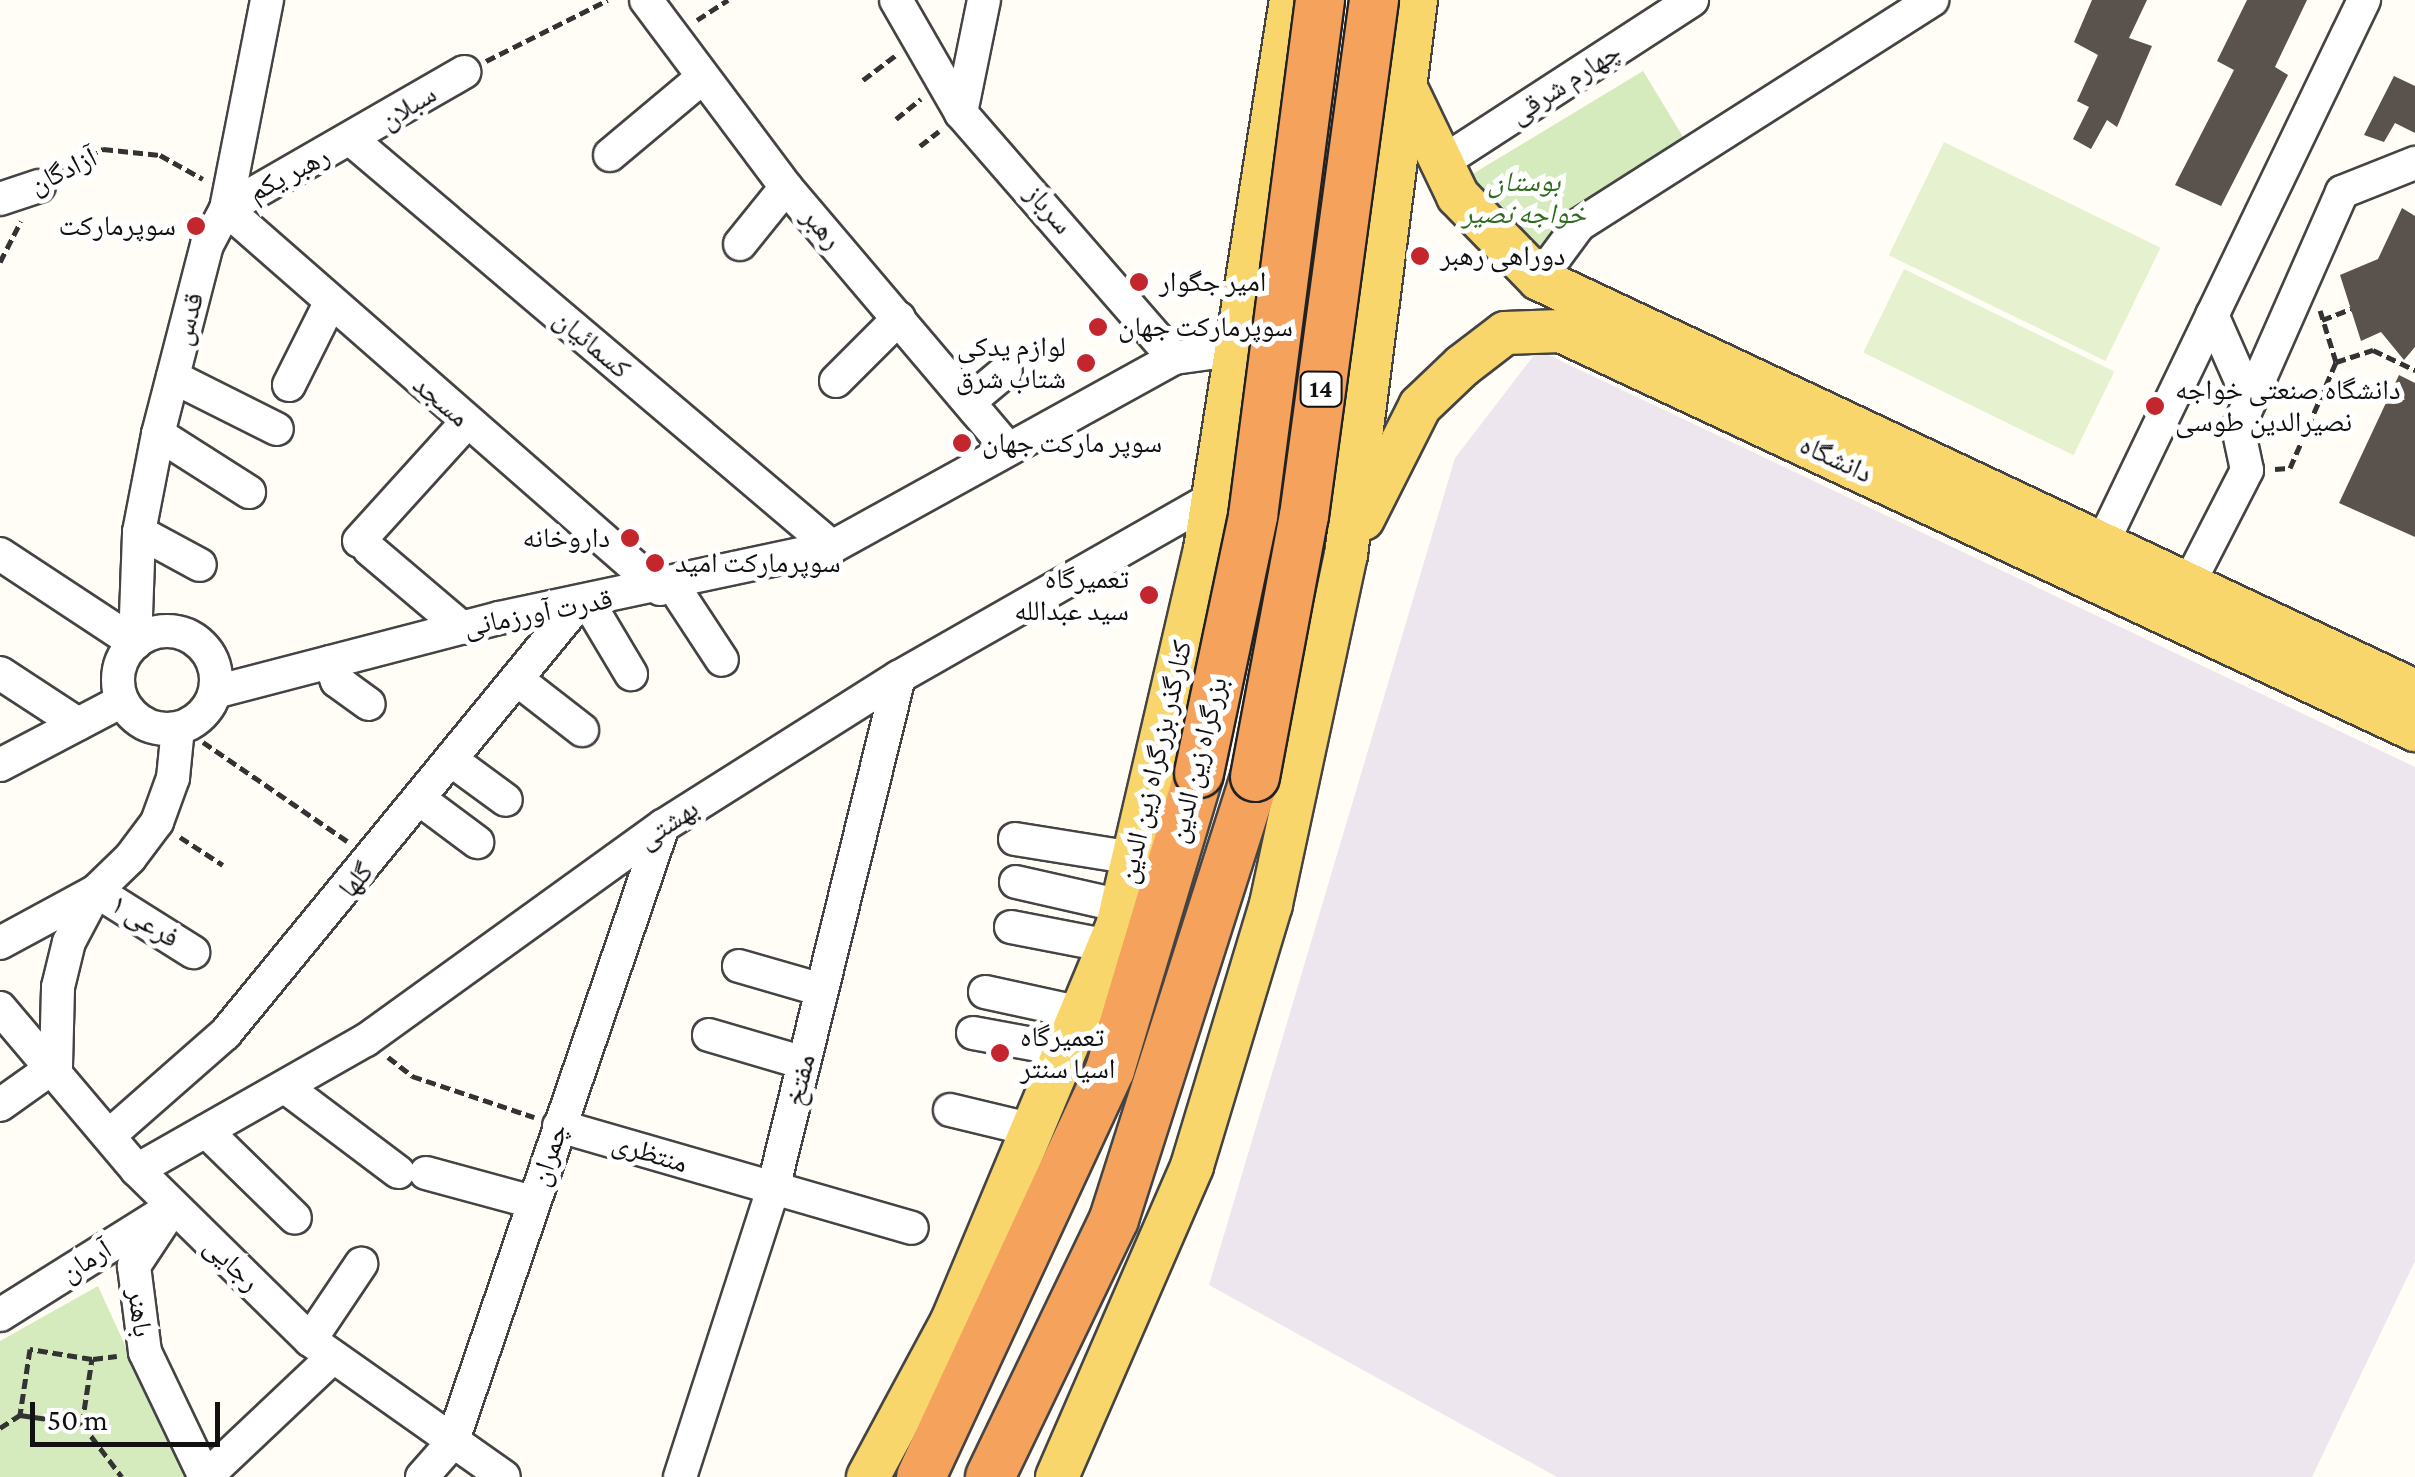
<!DOCTYPE html>
<meta charset="utf-8">
<style>
body{margin:0}
#map{position:relative;width:2415px;height:1477px;overflow:hidden;background:#fffdf5;font-family:"Crimson Pro","Noto Naskh Arabic",serif}
div>[style]{position:absolute}
.industrial>*{inset:0;background:#eee6ef}
.green>*{inset:0;background:#d5ebbd}
.pitch>*{inset:0;background:#e6f2cf;transform-origin:0 0}
.building>*{inset:0;background:#5a524d}
.path>*{height:5px;margin-top:-2.5px;transform-origin:0;background:repeating-linear-gradient(90deg,#333 0 10px,transparent 0 15px)}
.roads{filter:drop-shadow(2px 0 #444) drop-shadow(-2px 0 #444) drop-shadow(0 2px #444) drop-shadow(0 -2px #444)}
.minor>*{height:32px;margin:-16px;padding:0 16px;transform-origin:16px;border-radius:16px;background:#fff}
.minor>.ring{margin:-16px;padding:0;box-sizing:content-box;background:none;border:32px solid #fff;border-radius:50%}
.major>*{height:42px;margin:-21px;padding:0 21px;transform-origin:21px;border-radius:21px;background:#f9d66b}
.highway>*{height:48px;margin:-24px;padding:0 24px;transform-origin:24px;border-radius:24px;background:#f5a25d}
.bridges{filter:drop-shadow(2px 0 #222) drop-shadow(-2px 0 #222) drop-shadow(0 2px #222) drop-shadow(0 -2px #222)}
.highway-bridge>*{height:48px;margin:-24px;padding:0 24px;transform-origin:24px;border-radius:24px;background:#f5a25d}
.dots>*{width:28px;height:28px;translate:-50% -50%;box-sizing:border-box;border:5px solid #fff;border-radius:50%}
span{translate:-50% -50%;white-space:nowrap;text-align:center;line-height:1.15;-webkit-text-stroke:10px #fff;paint-order:stroke}
.shield-label span{padding:2px 8px;background:#fff;border:2px solid;border-radius:8px;-webkit-text-stroke-width:0}
.shield-label{font-size:25px;color:#111;font-weight:700}
.street-label{font-size:28px;color:#111}
.park-label{font-size:28px;color:#2f6b1f;font-style:italic}
.poi-label{font-size:28px;color:#111}
.right{translate:-100% -50%;text-align:right}
.left{translate:0 -50%;text-align:left}
.scale{position:absolute;left:30px;top:1402px;width:190px;height:45px;box-sizing:border-box;border:5px solid #111;border-top:0;padding-left:12px;font-size:30px;line-height:35px;white-space:nowrap;color:#111;-webkit-text-stroke:8px #fff;paint-order:stroke}
</style>
<div id="map">
<div class="industrial">
<i style="clip-path:polygon(1538px 350px,2415px 767px,2415px 1261px,2312px 1477px,1557px 1477px,1209px 1285px,1455px 458px)"></i>
</div>
<div class="green">
<i style="clip-path:polygon(1643px 71px,1688px 145px,1534px 263px,1461px 181px)"></i>
<i style="clip-path:polygon(98px 1286px,185px 1477px,0 1477px,0 1341px)"></i>
</div>
<div class="pitch">
<i style="left:1944px;top:142px;width:241px;height:126px;rotate:26deg"></i>
<i style="left:1904px;top:269px;width:234px;height:93px;rotate:26deg"></i>
</div>
<div class="building">
<i style="clip-path:polygon(2092px 0,2147px 0,2129px 38px,2152px 46px,2117px 127px,2107px 120px,2091px 149px,2073px 139px,2089px 107px,2077px 101px,2098px 55px,2074px 42px)"></i>
<i style="clip-path:polygon(2247px 0,2307px 0,2275px 67px,2288px 75px,2221px 206px,2175px 185px,2234px 70px,2217px 61px)"></i>
<i style="clip-path:polygon(2394px 76px,2415px 86px,2415px 133px,2395px 123px,2384px 142px,2364px 135px)"></i>
<i style="clip-path:polygon(2402px 208px,2415px 216px,2415px 347px,2404px 360px,2381px 332px,2361px 341px,2340px 275px,2378px 259px)"></i>
<i style="clip-path:polygon(2399px 375px,2415px 383px,2415px 537px,2339px 503px)"></i>
</div>
<div class="path">
<i style="left:697px;top:20px;width:37px;rotate:-33deg"></i>
<i style="left:486px;top:61px;width:136px;rotate:-26.6deg"></i>
<i style="left:863px;top:80px;width:41px;rotate:-37.1deg"></i>
<i style="left:896px;top:119px;width:32px;rotate:-39deg"></i>
<i style="left:920px;top:146px;width:24px;rotate:-38deg"></i>
<i style="left:62px;top:171px;width:47px;rotate:-28.2deg"></i>
<i style="left:103px;top:149px;width:57px;rotate:6deg"></i>
<i style="left:160px;top:155px;width:49px;rotate:29.2deg"></i>
<i style="left:0;top:262px;width:46px;rotate:-62.9deg"></i>
<i style="left:2322px;top:320px;width:31px;rotate:-21deg"></i>
<i style="left:2336px;top:362px;width:39px;rotate:-18deg"></i>
<i style="left:2373px;top:350px;width:47px;rotate:25.5deg"></i>
<i style="left:2275px;top:469px;width:15px;rotate:-4deg"></i>
<i style="left:2290px;top:468px;width:116px;rotate:-66.5deg"></i>
<i style="left:2336px;top:362px;width:54px;rotate:-107.1deg"></i>
<i style="left:203px;top:742px;width:175px;rotate:34.5deg"></i>
<i style="left:180px;top:837px;width:51px;rotate:33.1deg"></i>
<i style="left:388px;top:1057px;width:31px;rotate:38deg"></i>
<i style="left:412px;top:1076px;width:129px;rotate:18.6deg"></i>
<i style="left:93px;top:1359px;width:24px;rotate:-7deg"></i>
<i style="left:82px;top:1424px;width:66px;rotate:-81.3deg"></i>
<i style="left:92px;top:1359px;width:63px;rotate:-170.8deg"></i>
<i style="left:30px;top:1349px;width:67px;rotate:98.6deg"></i>
<i style="left:20px;top:1415px;width:63px;rotate:8.3deg"></i>
<i style="left:82px;top:1424px;width:66px;rotate:53deg"></i>
<i style="left:0;top:1428px;width:24px;rotate:-33deg"></i>
</div>
<div class="roads">
<div class="minor">
<i style="left:646px;top:0;width:234px;rotate:53.2deg"></i>
<i style="left:786px;top:187px;width:343px;rotate:49.7deg"></i>
<i style="left:896px;top:0;width:130px;rotate:60.1deg"></i>
<i style="left:961px;top:113px;width:325px;rotate:49deg"></i>
<i style="left:961px;top:113px;width:115px;rotate:-78.5deg"></i>
<i style="left:353px;top:141px;width:628px;rotate:40.28deg"></i>
<i style="left:610px;top:155px;width:121px;rotate:-40deg"></i>
<i style="left:1438px;top:165px;width:303px;rotate:-33deg"></i>
<i style="left:0;top:199px;width:41px;rotate:-18.4deg"></i>
<i style="left:226px;top:209px;width:577px;rotate:41.2deg"></i>
<i style="left:226px;top:209px;width:275px;rotate:-29.9deg"></i>
<i style="left:740px;top:244px;width:73px;rotate:-51.1deg"></i>
<i style="left:1539px;top:279px;width:67px;rotate:-53.5deg"></i>
<i style="left:1579px;top:225px;width:419px;rotate:-32.5deg"></i>
<i style="left:2212px;top:315px;width:94px;rotate:66.2deg"></i>
<i style="left:173px;top:377px;width:116px;rotate:26.6deg"></i>
<i style="left:836px;top:381px;width:89px;rotate:-45deg"></i>
<i style="left:289px;top:385px;width:89px;rotate:-63.4deg"></i>
<i style="left:969px;top:402px;width:48px;rotate:-40deg"></i>
<i style="left:158px;top:434px;width:108px;rotate:32.5deg"></i>
<i style="left:139px;top:532px;width:69px;rotate:28.4deg"></i>
<i style="left:359px;top:541px;width:161px;rotate:-47.8deg"></i>
<i style="left:2102px;top:544px;width:604px;rotate:-64.28deg"></i>
<i style="left:369px;top:549px;width:122px;rotate:40.3deg"></i>
<i style="left:0;top:554px;width:162px;rotate:33.4deg"></i>
<i style="left:2188px;top:585px;width:129px;rotate:-62.8deg"></i>
<i style="left:2247px;top:470px;width:43px;rotate:-102.1deg"></i>
<i style="left:2238px;top:428px;width:258px;rotate:-66.2deg"></i>
<i style="left:2342px;top:192px;width:79px;rotate:-21.7deg"></i>
<i style="left:674px;top:587px;width:87px;rotate:56.7deg"></i>
<i style="left:588px;top:602px;width:84px;rotate:59.2deg"></i>
<i class="ring" style="left:118px;top:631px;width:66px;height:66px"></i>
<i style="left:135px;top:643px;width:111px;rotate:-87.9deg"></i>
<i style="left:139px;top:532px;width:100px;rotate:-79deg"></i>
<i style="left:158px;top:434px;width:195px;rotate:-75.5deg"></i>
<i style="left:207px;top:245px;width:41px;rotate:-62.2deg"></i>
<i style="left:226px;top:209px;width:213px;rotate:-78.9deg"></i>
<i style="left:330px;top:662px;width:20px;rotate:70deg"></i>
<i style="left:337px;top:681px;width:39px;rotate:36deg"></i>
<i style="left:0;top:673px;width:93px;rotate:33.2deg"></i>
<i style="left:519px;top:681px;width:80px;rotate:37.9deg"></i>
<i style="left:215px;top:692px;width:293px;rotate:-14.6deg"></i>
<i style="left:499px;top:618px;width:340px;rotate:-12deg"></i>
<i style="left:832px;top:547px;width:391px;rotate:-28.9deg"></i>
<i style="left:1174px;top:358px;width:67px;rotate:-7.8deg"></i>
<i style="left:454px;top:762px;width:64px;rotate:36.2deg"></i>
<i style="left:0;top:765px;width:138px;rotate:-27.7deg"></i>
<i style="left:422px;top:801px;width:69px;rotate:36.7deg"></i>
<i style="left:1015px;top:839px;width:120px;rotate:9.1deg"></i>
<i style="left:1016px;top:882px;width:109px;rotate:12.8deg"></i>
<i style="left:1011px;top:927px;width:100px;rotate:11deg"></i>
<i style="left:0;top:943px;width:109px;rotate:-28.4deg"></i>
<i style="left:96px;top:891px;width:47px;rotate:-44.1deg"></i>
<i style="left:130px;top:858px;width:45px;rotate:-53.1deg"></i>
<i style="left:157px;top:822px;width:47px;rotate:-70deg"></i>
<i style="left:173px;top:778px;width:50px;rotate:-84.3deg"></i>
<i style="left:739px;top:966px;width:86px;rotate:16.1deg"></i>
<i style="left:985px;top:992px;width:98px;rotate:12.3deg"></i>
<i style="left:0;top:1008px;width:212px;rotate:49.8deg"></i>
<i style="left:137px;top:1170px;width:243px;rotate:44.5deg"></i>
<i style="left:310px;top:1340px;width:237px;rotate:35.2deg"></i>
<i style="left:973px;top:1033px;width:95px;rotate:10.4deg"></i>
<i style="left:709px;top:1035px;width:99px;rotate:16.4deg"></i>
<i style="left:288px;top:1089px;width:138px;rotate:37deg"></i>
<i style="left:0;top:1105px;width:69px;rotate:-35.5deg"></i>
<i style="left:56px;top:1065px;width:78px;rotate:-88.5deg"></i>
<i style="left:58px;top:987px;width:46px;rotate:-76.3deg"></i>
<i style="left:69px;top:942px;width:58px;rotate:-62.1deg"></i>
<i style="left:96px;top:891px;width:115px;rotate:32.2deg"></i>
<i style="left:950px;top:1110px;width:85px;rotate:13.5deg"></i>
<i style="left:559px;top:1126px;width:367px;rotate:16.1deg"></i>
<i style="left:206px;top:1131px;width:124px;rotate:44.3deg"></i>
<i style="left:111px;top:1134px;width:152px;rotate:-41.3deg"></i>
<i style="left:225px;top:1034px;width:556px;rotate:-50.62deg"></i>
<i style="left:137px;top:1170px;width:263px;rotate:-29.6deg"></i>
<i style="left:366px;top:1040px;width:366px;rotate:-35.8deg"></i>
<i style="left:663px;top:826px;width:279px;rotate:-32.3deg"></i>
<i style="left:899px;top:677px;width:361px;rotate:-29.7deg"></i>
<i style="left:426px;top:1173px;width:111px;rotate:15.2deg"></i>
<i style="left:173px;top:1207px;width:71px;rotate:123.5deg"></i>
<i style="left:134px;top:1266px;width:87px;rotate:82.7deg"></i>
<i style="left:145px;top:1352px;width:139px;rotate:64.4deg"></i>
<i style="left:0;top:1315px;width:190px;rotate:-32.1deg"></i>
<i style="left:310px;top:1340px;width:92px;rotate:-56.1deg"></i>
<i style="left:206px;top:1477px;width:173px;rotate:-43.4deg"></i>
<i style="left:422px;top:1477px;width:45px;rotate:-48.6deg"></i>
<i style="left:452px;top:1443px;width:652px;rotate:-71.12deg"></i>
<i style="left:680px;top:1477px;width:303px;rotate:-72.1deg"></i>
<i style="left:773px;top:1189px;width:527px;rotate:-76.17deg"></i>
</div>
<div class="major">
<i style="left:1406px;top:88px;width:120px;rotate:64.3deg"></i>
<i style="left:1458px;top:196px;width:116px;rotate:45.7deg"></i>
<i style="left:1539px;top:279px;width:968px;rotate:25.19deg"></i>
<i style="left:1363px;top:519px;width:127px;rotate:-63.2deg"></i>
<i style="left:1420px;top:406px;width:58px;rotate:-43.6deg"></i>
<i style="left:1462px;top:366px;width:54px;rotate:-37.5deg"></i>
<i style="left:1505px;top:333px;width:56px;rotate:-2deg"></i>
<i style="left:1561px;top:331px;width:943px;rotate:25.04deg"></i>
<i style="left:868px;top:1477px;width:177px;rotate:-61.7deg"></i>
<i style="left:952px;top:1321px;width:427px;rotate:-67.3deg"></i>
<i style="left:1117px;top:927px;width:388px;rotate:-76.9deg"></i>
<i style="left:1205px;top:549px;width:556px;rotate:-81.1deg"></i>
<i style="left:1057px;top:1477px;width:339px;rotate:-66.5deg"></i>
<i style="left:1192px;top:1166px;width:274px;rotate:-73.2deg"></i>
<i style="left:1271px;top:904px;width:357px;rotate:-77.9deg"></i>
<i style="left:1346px;top:555px;width:559px;rotate:-82.81deg"></i>
</div>
<div class="highway">
<i style="left:921px;top:1477px;width:449px;rotate:-65.1deg"></i>
<i style="left:1110px;top:1070px;width:310px;rotate:-73.3deg"></i>
<i style="left:990px;top:1477px;width:286px;rotate:-64.3deg"></i>
<i style="left:1114px;top:1219px;width:464px;rotate:-72.3deg"></i>
</div>
</div>
<div class="bridges">
<div class="highway-bridge">
<i style="left:1199px;top:773px;width:263px;rotate:-78.1deg"></i>
<i style="left:1253px;top:516px;width:520px;rotate:-82.6deg"></i>
<i style="left:1255px;top:777px;width:266px;rotate:-79.4deg"></i>
<i style="left:1304px;top:516px;width:521px;rotate:-82.27deg"></i>
</div>
</div>
<div class="dots">
<i style="left:196px;top:226px;background:#c4262e"></i>
<i style="left:1420px;top:256px;background:#c4262e"></i>
<i style="left:1139px;top:282px;background:#c4262e"></i>
<i style="left:1098px;top:327px;background:#c4262e"></i>
<i style="left:1086px;top:363px;background:#c4262e"></i>
<i style="left:2155px;top:406px;background:#c4262e"></i>
<i style="left:962px;top:443px;background:#c4262e"></i>
<i style="left:630px;top:538px;background:#c4262e"></i>
<i style="left:655px;top:563px;background:#c4262e"></i>
<i style="left:1149px;top:595px;background:#c4262e"></i>
<i style="left:1000px;top:1053px;background:#c4262e"></i>
</div>
<div class="shield-label">
<span style="left:1321px;top:389px">14</span>
</div>
<div class="street-label">
<span style="left:1565px;top:83px;rotate:-33deg">چهارم شرقی</span>
<span style="left:408px;top:107px;rotate:-32deg">سبلان</span>
<span style="left:63px;top:171px;rotate:-26deg">آزادگان</span>
<span style="left:289px;top:174px;rotate:-28deg">رهبر یکم</span>
<span style="left:1049px;top:209px;rotate:49deg">سرباز</span>
<span style="left:822px;top:228px;rotate:49deg">رهبر</span>
<span style="left:188px;top:319px;rotate:-75deg">قدس</span>
<span style="left:592px;top:344px;rotate:40deg">کسمائیان</span>
<span style="left:441px;top:401px;rotate:40deg">مسجد</span>
<span style="left:1836px;top:459px;rotate:25deg">دانشگاه</span>
<span style="left:538px;top:613px;rotate:-11deg">قدرت آورزمانی</span>
<span style="left:1198px;top:760px;rotate:-76deg">بزرگراه زین الدین</span>
<span style="left:1155px;top:762px;rotate:-77deg">کنارگذر بزرگراه زین الدین</span>
<span style="left:668px;top:824px;rotate:-34deg">بهشتی</span>
<span style="left:356px;top:880px;rotate:-50deg">گلها</span>
<span style="left:145px;top:921px;rotate:32deg">فرعی ۱</span>
<span style="left:800px;top:1080px;rotate:-76deg">مفتخ</span>
<span style="left:650px;top:1153px;rotate:17deg">منتظری</span>
<span style="left:549px;top:1155px;rotate:-71deg">چمران</span>
<span style="left:86px;top:1261px;rotate:-32deg">آرمان</span>
<span style="left:232px;top:1264px;rotate:44deg">رجایی</span>
<span style="left:140px;top:1313px;rotate:83deg">باهنر</span>
</div>
<div class="park-label">
<span style="left:1524px;top:198px">بوستان<br>خواجه نصیر</span>
</div>
<div class="poi-label">
<span class="right" style="left:176px;top:226px">سوپرمارکت</span>
<span class="left" style="left:1440px;top:256px">دوراهی رهبر</span>
<span class="left" style="left:1159px;top:282px">امیر جگوار</span>
<span class="left" style="left:1118px;top:327px">سوپرمارکت جهان</span>
<span class="right" style="left:1066px;top:363px">لوازم یدکی<br>شتاب شرق</span>
<span class="left" style="left:2175px;top:406px">دانشگاه صنعتی خواجه<br>نصیرالدین طوسی</span>
<span class="left" style="left:982px;top:443px">سوپر مارکت جهان</span>
<span class="right" style="left:610px;top:538px">داروخانه</span>
<span class="left" style="left:675px;top:563px">سوپرمارکت امید</span>
<span class="right" style="left:1129px;top:595px">تعمیرگاه<br>سید عبدالله</span>
<span class="left" style="left:1020px;top:1053px">تعمیرگاه<br>اسیا سنتر</span>
</div>
<div class="scale">50 m</div>
</div>
